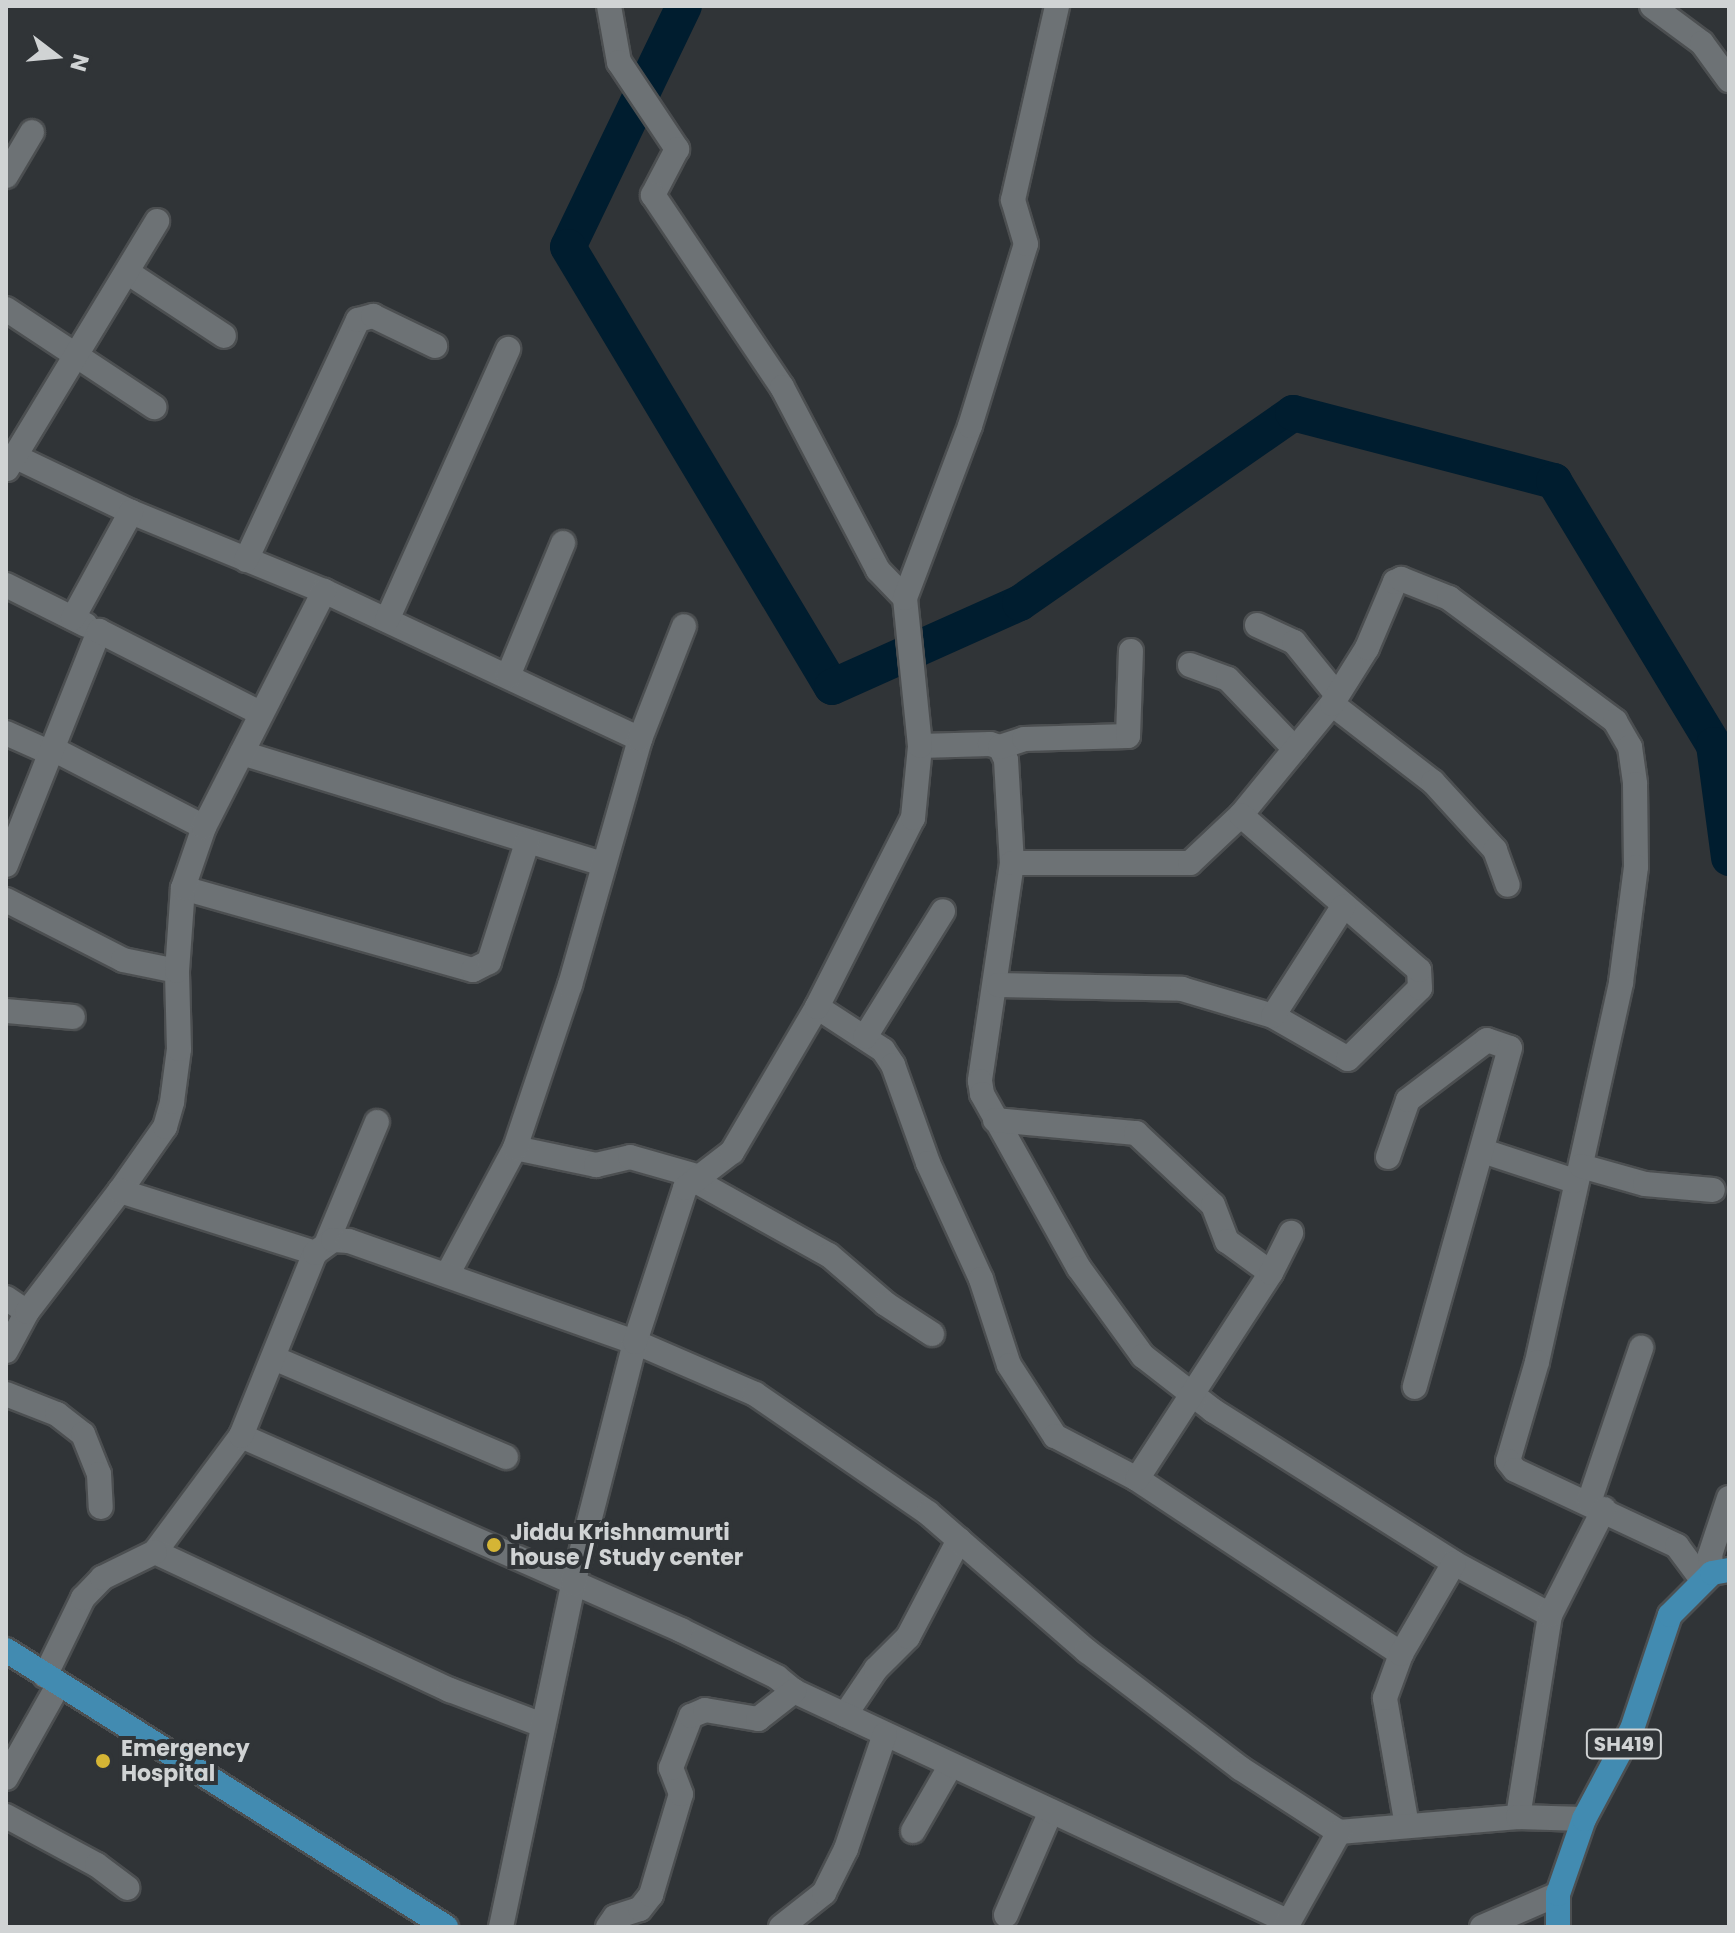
<!DOCTYPE html>
<style>
body{margin:0}
#map{position:relative;width:1735px;height:1933px;overflow:hidden;background:#303437;font-family:Poppins,sans-serif}
div>[style]{position:absolute}
.river>*{height:36px;margin:-18px;padding:0 18px;transform-origin:18px;border-radius:18px;background:#001d2f}
.roads{filter:drop-shadow(2px 0 #4c4f51) drop-shadow(-2px 0 #4c4f51) drop-shadow(0 2px #4c4f51) drop-shadow(0 -2px #4c4f51)}
.minor>*{height:24px;margin:-12px;padding:0 12px;transform-origin:12px;border-radius:12px;background:#6d7275}
.major>*{height:24px;margin:-12px;padding:0 12px;transform-origin:12px;border-radius:12px;background:#428bb1}
.dots>*{width:22px;height:22px;translate:-50% -50%;box-sizing:border-box;border:4px solid #303437;border-radius:50%}
span{translate:-50% -50%;white-space:nowrap;text-align:center;line-height:1.15;-webkit-text-stroke:8px #303437;paint-order:stroke}
.shield-label span{padding:2px 6px;background:#303437;border:2px solid;border-radius:6px;-webkit-text-stroke-width:0}
.shield-label{font-size:20px;color:#d0d3d4;font-weight:700}
.poi-label{font-size:22px;color:#d0d3d4;font-weight:700}
.left{translate:0 -50%;text-align:left}
.frame{position:absolute;inset:0;border:8px solid #d0d3d4;pointer-events:none}
.north{position:absolute;left:16px;top:16px;width:80px;height:80px;-webkit-text-stroke:6px #303437;paint-order:stroke;rotate:106deg;font-size:22px;font-weight:700;line-height:32px;text-align:center;color:#d0d3d4}
.north::after{content:'';display:block;margin:auto;width:28px;height:36px;background:#d0d3d4;clip-path:polygon(50% 0,100% 100%,50% 72%,0 100%)}
</style>
<div id="map">
<div class="river">
<i style="left:684px;top:6px;width:267px;rotate:115.7deg"></i>
<i style="left:568px;top:247px;width:513px;rotate:59.04deg"></i>
<i style="left:832px;top:687px;width:206px;rotate:-24.1deg"></i>
<i style="left:1020px;top:603px;width:333px;rotate:-34.8deg"></i>
<i style="left:1293px;top:413px;width:270px;rotate:14.6deg"></i>
<i style="left:1554px;top:481px;width:309px;rotate:58.8deg"></i>
<i style="left:1714px;top:745px;width:114px;rotate:82.4deg"></i>
</div>
<div class="roads">
<div class="minor">
<i style="left:609px;top:6px;width:57px;rotate:79.9deg"></i>
<i style="left:619px;top:62px;width:105px;rotate:56.3deg"></i>
<i style="left:677px;top:149px;width:52px;rotate:117.6deg"></i>
<i style="left:653px;top:195px;width:231px;rotate:56.1deg"></i>
<i style="left:782px;top:387px;width:207px;rotate:62.3deg"></i>
<i style="left:878px;top:570px;width:39px;rotate:46deg"></i>
<i style="left:1652px;top:6px;width:62px;rotate:36.5deg"></i>
<i style="left:1702px;top:43px;width:46px;rotate:53.9deg"></i>
<i style="left:6px;top:176px;width:51px;rotate:-59.4deg"></i>
<i style="left:127px;top:272px;width:116px;rotate:33.4deg"></i>
<i style="left:6px;top:309px;width:178px;rotate:33.5deg"></i>
<i style="left:14px;top:456px;width:130px;rotate:25.6deg"></i>
<i style="left:131px;top:512px;width:209px;rotate:22.3deg"></i>
<i style="left:324px;top:591px;width:349px;rotate:25.1deg"></i>
<i style="left:7px;top:469px;width:290px;rotate:-58.8deg"></i>
<i style="left:246px;top:560px;width:265px;rotate:-65deg"></i>
<i style="left:358px;top:320px;width:16px;rotate:-15deg"></i>
<i style="left:373px;top:316px;width:69px;rotate:25.8deg"></i>
<i style="left:6px;top:585px;width:89px;rotate:26.6deg"></i>
<i style="left:73px;top:618px;width:121px;rotate:-61.3deg"></i>
<i style="left:387px;top:620px;width:297px;rotate:-65.9deg"></i>
<i style="left:1257px;top:625px;width:41px;rotate:24.7deg"></i>
<i style="left:1294px;top:642px;width:68px;rotate:50.9deg"></i>
<i style="left:1190px;top:665px;width:40px;rotate:20.2deg"></i>
<i style="left:1228px;top:679px;width:97px;rotate:46.3deg"></i>
<i style="left:508px;top:676px;width:144px;rotate:-67.5deg"></i>
<i style="left:1332px;top:704px;width:128px;rotate:37.7deg"></i>
<i style="left:1433px;top:782px;width:92px;rotate:47.6deg"></i>
<i style="left:1495px;top:850px;width:37px;rotate:70deg"></i>
<i style="left:6px;top:733px;width:49px;rotate:24deg"></i>
<i style="left:920px;top:746px;width:70px;rotate:-1.6deg"></i>
<i style="left:990px;top:744px;width:10px;rotate:17deg"></i>
<i style="left:1000px;top:747px;width:14px;rotate:65deg"></i>
<i style="left:1006px;top:760px;width:103px;rotate:86.7deg"></i>
<i style="left:1012px;top:863px;width:220px;rotate:98.4deg"></i>
<i style="left:980px;top:1081px;width:13px;rotate:81deg"></i>
<i style="left:982px;top:1094px;width:199px;rotate:60.9deg"></i>
<i style="left:1079px;top:1268px;width:109px;rotate:54deg"></i>
<i style="left:1143px;top:1356px;width:90px;rotate:37.8deg"></i>
<i style="left:1214px;top:1411px;width:284px;rotate:32.3deg"></i>
<i style="left:1454px;top:1563px;width:109px;rotate:28.4deg"></i>
<i style="left:1000px;top:747px;width:25px;rotate:-18deg"></i>
<i style="left:1024px;top:739px;width:104px;rotate:-1.7deg"></i>
<i style="left:1128px;top:736px;width:85px;rotate:-88deg"></i>
<i style="left:53px;top:749px;width:170px;rotate:27.3deg"></i>
<i style="left:242px;top:753px;width:377px;rotate:17.1deg"></i>
<i style="left:1012px;top:863px;width:178px"></i>
<i style="left:1190px;top:863px;width:70px;rotate:-43.3deg"></i>
<i style="left:1241px;top:815px;width:144px;rotate:-50.7deg"></i>
<i style="left:1332px;top:704px;width:66px;rotate:-58deg"></i>
<i style="left:1367px;top:648px;width:72px;rotate:-67deg"></i>
<i style="left:1395px;top:582px;width:7px;rotate:-27deg"></i>
<i style="left:1401px;top:579px;width:52px;rotate:21.6deg"></i>
<i style="left:1449px;top:598px;width:207px;rotate:36.5deg"></i>
<i style="left:1615px;top:721px;width:30px;rotate:60deg"></i>
<i style="left:1630px;top:747px;width:37px;rotate:82deg"></i>
<i style="left:1635px;top:784px;width:83px;rotate:89.3deg"></i>
<i style="left:1636px;top:867px;width:117px;rotate:97.4deg"></i>
<i style="left:1621px;top:983px;width:388px;rotate:102.5deg"></i>
<i style="left:1537px;top:1362px;width:103px;rotate:106.3deg"></i>
<i style="left:1508px;top:1461px;width:11px;rotate:52deg"></i>
<i style="left:1515px;top:1470px;width:179px;rotate:25.1deg"></i>
<i style="left:1677px;top:1546px;width:44px;rotate:53.4deg"></i>
<i style="left:6px;top:865px;width:252px;rotate:-68.3deg"></i>
<i style="left:99px;top:631px;width:181px;rotate:27deg"></i>
<i style="left:183px;top:888px;width:301px;rotate:15.8deg"></i>
<i style="left:473px;top:970px;width:18px;rotate:-27deg"></i>
<i style="left:489px;top:962px;width:125px;rotate:-72.3deg"></i>
<i style="left:6px;top:900px;width:131px;rotate:27.1deg"></i>
<i style="left:123px;top:960px;width:55px;rotate:11.5deg"></i>
<i style="left:998px;top:985px;width:184px;rotate:1.2deg"></i>
<i style="left:1182px;top:989px;width:95px;rotate:16.5deg"></i>
<i style="left:1273px;top:1016px;width:86px;rotate:29.8deg"></i>
<i style="left:1348px;top:1059px;width:101px;rotate:-44.6deg"></i>
<i style="left:1420px;top:988px;width:18px;rotate:-93deg"></i>
<i style="left:1419px;top:970px;width:236px;rotate:-139deg"></i>
<i style="left:817px;top:1007px;width:79px;rotate:33.1deg"></i>
<i style="left:883px;top:1050px;width:18px;rotate:56deg"></i>
<i style="left:893px;top:1065px;width:104px;rotate:70.3deg"></i>
<i style="left:928px;top:1163px;width:128px;rotate:65.4deg"></i>
<i style="left:981px;top:1279px;width:90px;rotate:72deg"></i>
<i style="left:1009px;top:1365px;width:85px;rotate:57.1deg"></i>
<i style="left:1055px;top:1436px;width:93px;rotate:27.7deg"></i>
<i style="left:1137px;top:1479px;width:317px;rotate:33.5deg"></i>
<i style="left:6px;top:1011px;width:67px;rotate:5.1deg"></i>
<i style="left:1273px;top:1016px;width:130px;rotate:-57.3deg"></i>
<i style="left:865px;top:1037px;width:148px;rotate:-58.2deg"></i>
<i style="left:995px;top:1120px;width:142px;rotate:5.3deg"></i>
<i style="left:1136px;top:1133px;width:105px;rotate:43.1deg"></i>
<i style="left:1213px;top:1205px;width:39px;rotate:69deg"></i>
<i style="left:1227px;top:1241px;width:54px;rotate:36deg"></i>
<i style="left:515px;top:1148px;width:83px;rotate:11.9deg"></i>
<i style="left:596px;top:1165px;width:35px;rotate:-13deg"></i>
<i style="left:630px;top:1157px;width:73px;rotate:15.9deg"></i>
<i style="left:1483px;top:1151px;width:96px;rotate:18.2deg"></i>
<i style="left:1388px;top:1157px;width:60px;rotate:-70.7deg"></i>
<i style="left:1408px;top:1100px;width:99px;rotate:-37.2deg"></i>
<i style="left:1487px;top:1040px;width:24px;rotate:19deg"></i>
<i style="left:1510px;top:1048px;width:352px;rotate:105.7deg"></i>
<i style="left:1581px;top:1166px;width:66px;rotate:15.7deg"></i>
<i style="left:1645px;top:1184px;width:68px;rotate:5deg"></i>
<i style="left:694px;top:1180px;width:154px;rotate:29.1deg"></i>
<i style="left:829px;top:1255px;width:75px;rotate:40.7deg"></i>
<i style="left:886px;top:1304px;width:55px;rotate:33.1deg"></i>
<i style="left:120px;top:1191px;width:78px;rotate:-54.9deg"></i>
<i style="left:165px;top:1127px;width:26px;rotate:-74deg"></i>
<i style="left:172px;top:1102px;width:53px;rotate:-82.5deg"></i>
<i style="left:179px;top:1049px;width:78px;rotate:-91.5deg"></i>
<i style="left:177px;top:971px;width:83px;rotate:-85.9deg"></i>
<i style="left:183px;top:888px;width:65px;rotate:-71deg"></i>
<i style="left:204px;top:827px;width:265px;rotate:-63deg"></i>
<i style="left:327px;top:1242px;width:130px;rotate:-67.4deg"></i>
<i style="left:447px;top:1275px;width:144px;rotate:-61.8deg"></i>
<i style="left:515px;top:1148px;width:172px;rotate:-71.4deg"></i>
<i style="left:570px;top:985px;width:256px;rotate:-74.1deg"></i>
<i style="left:640px;top:739px;width:121px;rotate:-68.7deg"></i>
<i style="left:6px;top:1298px;width:25px;rotate:34deg"></i>
<i style="left:6px;top:1351px;width:44px;rotate:-61.7deg"></i>
<i style="left:27px;top:1312px;width:153px;rotate:-52.5deg"></i>
<i style="left:120px;top:1191px;width:205px;rotate:17.6deg"></i>
<i style="left:276px;top:1359px;width:250px;rotate:23.1deg"></i>
<i style="left:6px;top:1394px;width:55px;rotate:21.4deg"></i>
<i style="left:57px;top:1414px;width:33px;rotate:38deg"></i>
<i style="left:83px;top:1434px;width:43px;rotate:68.2deg"></i>
<i style="left:99px;top:1474px;width:33px;rotate:87deg"></i>
<i style="left:241px;top:1436px;width:144px;rotate:126.6deg"></i>
<i style="left:155px;top:1552px;width:326px;rotate:25.1deg"></i>
<i style="left:450px;top:1690px;width:98px;rotate:20.8deg"></i>
<i style="left:1137px;top:1479px;width:246px;rotate:-57deg"></i>
<i style="left:1271px;top:1273px;width:45px;rotate:-63.4deg"></i>
<i style="left:1589px;top:1502px;width:163px;rotate:-71.3deg"></i>
<i style="left:1712px;top:1573px;width:18px;rotate:-96deg"></i>
<i style="left:1710px;top:1555px;width:60px;rotate:-71.6deg"></i>
<i style="left:45px;top:1676px;width:87px;rotate:-64deg"></i>
<i style="left:83px;top:1598px;width:28px;rotate:-46deg"></i>
<i style="left:102px;top:1578px;width:59px;rotate:-26.1deg"></i>
<i style="left:845px;top:1715px;width:55px;rotate:-56deg"></i>
<i style="left:876px;top:1669px;width:45px;rotate:-45deg"></i>
<i style="left:908px;top:1637px;width:110px;rotate:-62.3deg"></i>
<i style="left:6px;top:1778px;width:108px;rotate:-60.6deg"></i>
<i style="left:6px;top:1816px;width:103px;rotate:28.3deg"></i>
<i style="left:97px;top:1865px;width:38px;rotate:37deg"></i>
<i style="left:1518px;top:1817px;width:205px;rotate:-81deg"></i>
<i style="left:1550px;top:1615px;width:119px;rotate:-63deg"></i>
<i style="left:1407px;top:1826px;width:130px;rotate:-99.8deg"></i>
<i style="left:1385px;top:1698px;width:47px;rotate:-70deg"></i>
<i style="left:1401px;top:1654px;width:105px;rotate:-59.8deg"></i>
<i style="left:913px;top:1831px;width:76px;rotate:-60.1deg"></i>
<i style="left:1006px;top:1915px;width:113px;rotate:-66.6deg"></i>
<i style="left:1287px;top:1921px;width:544px;rotate:-154.99deg"></i>
<i style="left:794px;top:1691px;width:22px;rotate:-141deg"></i>
<i style="left:777px;top:1677px;width:107px;rotate:-153.9deg"></i>
<i style="left:681px;top:1630px;width:481px;rotate:-156.2deg"></i>
<i style="left:241px;top:1436px;width:197px;rotate:-68deg"></i>
<i style="left:315px;top:1253px;width:22px;rotate:-36deg"></i>
<i style="left:333px;top:1240px;width:16px;rotate:4deg"></i>
<i style="left:349px;top:1241px;width:303px;rotate:19.5deg"></i>
<i style="left:635px;top:1342px;width:131px;rotate:23.4deg"></i>
<i style="left:755px;top:1394px;width:210px;rotate:34.5deg"></i>
<i style="left:928px;top:1513px;width:211px;rotate:41deg"></i>
<i style="left:1087px;top:1651px;width:193px;rotate:37.4deg"></i>
<i style="left:1240px;top:1768px;width:118px;rotate:32.9deg"></i>
<i style="left:1339px;top:1832px;width:180px;rotate:-4.8deg"></i>
<i style="left:1518px;top:1817px;width:66px;rotate:1.7deg"></i>
<i style="left:501px;top:1927px;width:350px;rotate:-78.1deg"></i>
<i style="left:573px;top:1584px;width:250px;rotate:-75.6deg"></i>
<i style="left:635px;top:1342px;width:162px;rotate:-72deg"></i>
<i style="left:685px;top:1188px;width:59px;rotate:-37.5deg"></i>
<i style="left:732px;top:1152px;width:168px;rotate:-59.6deg"></i>
<i style="left:817px;top:1007px;width:212px;rotate:-63.1deg"></i>
<i style="left:913px;top:818px;width:72px;rotate:-84.4deg"></i>
<i style="left:920px;top:746px;width:149px;rotate:-95.8deg"></i>
<i style="left:905px;top:598px;width:184px;rotate:-69.3deg"></i>
<i style="left:970px;top:426px;width:190px;rotate:-72.9deg"></i>
<i style="left:1026px;top:244px;width:46px;rotate:-106.5deg"></i>
<i style="left:1013px;top:200px;width:199px;rotate:-77.2deg"></i>
<i style="left:608px;top:1927px;width:12px;rotate:-55deg"></i>
<i style="left:615px;top:1917px;width:26px;rotate:-18deg"></i>
<i style="left:640px;top:1909px;width:18px;rotate:-52deg"></i>
<i style="left:651px;top:1895px;width:105px;rotate:-73.5deg"></i>
<i style="left:681px;top:1794px;width:28px;rotate:-111deg"></i>
<i style="left:671px;top:1768px;width:56px;rotate:-69deg"></i>
<i style="left:691px;top:1716px;width:15px;rotate:-23deg"></i>
<i style="left:705px;top:1710px;width:54px;rotate:9.6deg"></i>
<i style="left:758px;top:1719px;width:46px;rotate:-37.9deg"></i>
<i style="left:781px;top:1927px;width:55px;rotate:-38.3deg"></i>
<i style="left:824px;top:1893px;width:49px;rotate:-63.4deg"></i>
<i style="left:846px;top:1849px;width:121px;rotate:-71.3deg"></i>
<i style="left:1286px;top:1927px;width:109px;rotate:-60.8deg"></i>
<i style="left:1482px;top:1927px;width:83px;rotate:-23.5deg"></i>
</div>
<div class="major">
<i style="left:6px;top:1650px;width:520px;rotate:32.19deg"></i>
<i style="left:1558px;top:1927px;width:33px;rotate:-90deg"></i>
<i style="left:1558px;top:1894px;width:79px;rotate:-70.9deg"></i>
<i style="left:1584px;top:1819px;width:102px;rotate:-61.9deg"></i>
<i style="left:1632px;top:1729px;width:120px;rotate:-71.6deg"></i>
<i style="left:1670px;top:1615px;width:59px;rotate:-45deg"></i>
<i style="left:1712px;top:1573px;width:17px;rotate:-10deg"></i>
</div>
</div>
<div class="dots">
<i style="left:494px;top:1545px;background:#d5b535"></i>
<i style="left:103px;top:1761px;background:#d5b535"></i>
</div>
<div class="shield-label">
<span style="left:1624px;top:1744px">SH419</span>
</div>
<div class="poi-label">
<span class="left" style="left:510px;top:1545px">Jiddu Krishnamurti<br>house / Study center</span>
<span class="left" style="left:121px;top:1761px">Emergency<br>Hospital</span>
</div>
<div class="frame"></div>
<div class="north">N</div>
</div>
